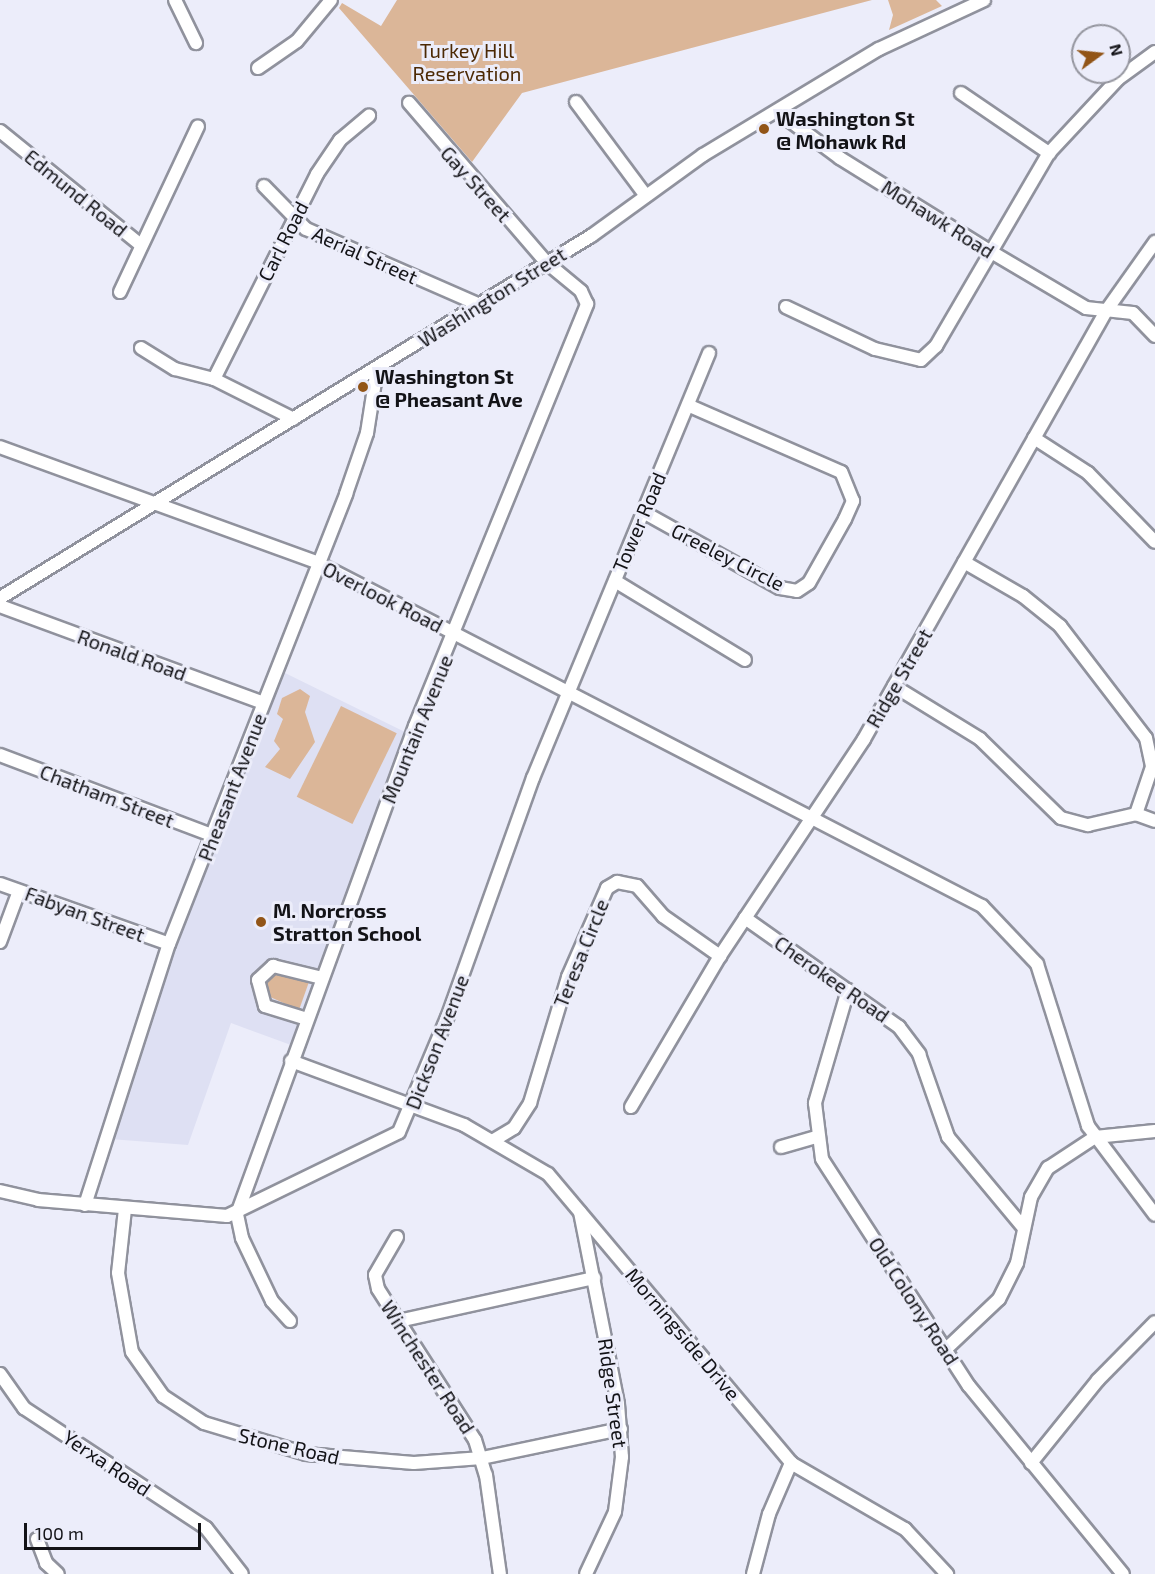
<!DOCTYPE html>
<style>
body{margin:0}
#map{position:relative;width:1155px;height:1574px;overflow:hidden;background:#ecedfa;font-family:"Exo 2",sans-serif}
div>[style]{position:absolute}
.built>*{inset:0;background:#dee0f3}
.green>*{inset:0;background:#dbb698;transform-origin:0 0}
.roads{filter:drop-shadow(2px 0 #90929d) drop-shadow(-2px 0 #90929d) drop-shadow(0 2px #90929d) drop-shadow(0 -2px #90929d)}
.minor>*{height:12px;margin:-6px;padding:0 6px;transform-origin:6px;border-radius:6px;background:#fff}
.dots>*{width:16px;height:16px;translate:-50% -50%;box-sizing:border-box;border:3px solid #ecedfa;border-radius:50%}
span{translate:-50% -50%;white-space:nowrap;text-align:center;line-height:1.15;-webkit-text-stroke:6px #ecedfa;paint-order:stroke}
.park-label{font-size:20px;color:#4c2904}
.poi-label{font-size:20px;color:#131317;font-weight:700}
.left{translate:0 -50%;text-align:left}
.street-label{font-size:20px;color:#131317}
.north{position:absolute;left:1071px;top:24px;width:60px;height:60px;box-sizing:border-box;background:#ecedfa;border:2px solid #95969f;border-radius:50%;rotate:75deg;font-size:16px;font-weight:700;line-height:24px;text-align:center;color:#131317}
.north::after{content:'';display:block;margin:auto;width:21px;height:27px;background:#925517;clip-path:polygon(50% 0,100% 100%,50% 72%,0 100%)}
.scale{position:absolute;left:24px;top:1523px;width:177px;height:27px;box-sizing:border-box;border:3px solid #131317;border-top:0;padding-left:8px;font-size:18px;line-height:21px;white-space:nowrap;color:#131317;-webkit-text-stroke:4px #ecedfa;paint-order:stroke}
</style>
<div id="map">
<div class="built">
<i style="clip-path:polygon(283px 672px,405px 732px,321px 963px,291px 1045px,231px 1023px,188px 1145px,110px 1139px,175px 948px)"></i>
</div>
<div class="green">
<i style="clip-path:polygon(397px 0,872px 0,522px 93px,472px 162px,339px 8px,342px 3px,381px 26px)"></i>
<i style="clip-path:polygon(888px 0,936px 0,942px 6px,889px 30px,893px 15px)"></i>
<i style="clip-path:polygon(300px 689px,310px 696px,305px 712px,315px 742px,290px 779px,265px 767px,280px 749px,274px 741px,283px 719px,277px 714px,282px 698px)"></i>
<i style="left:341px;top:706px;width:62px;height:101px;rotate:26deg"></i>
<i style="clip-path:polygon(276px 970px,310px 979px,299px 1010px,268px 996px,265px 979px)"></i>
</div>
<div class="roads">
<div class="minor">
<i style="left:175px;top:0;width:48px;rotate:64deg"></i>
<i style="left:258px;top:68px;width:47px;rotate:-34.7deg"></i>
<i style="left:297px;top:41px;width:53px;rotate:-50.3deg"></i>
<i style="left:961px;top:93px;width:107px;rotate:34.3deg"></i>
<i style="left:576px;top:102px;width:117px;rotate:53.3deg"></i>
<i style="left:778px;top:112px;width:77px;rotate:36.6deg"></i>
<i style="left:840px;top:158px;width:174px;rotate:31.9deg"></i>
<i style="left:988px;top:250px;width:114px;rotate:30.6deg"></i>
<i style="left:1086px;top:308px;width:47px;rotate:6.1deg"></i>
<i style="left:1133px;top:313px;width:32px;rotate:46deg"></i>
<i style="left:0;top:131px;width:181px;rotate:39deg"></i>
<i style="left:264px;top:186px;width:60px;rotate:45.7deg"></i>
<i style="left:306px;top:229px;width:190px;rotate:23.6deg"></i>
<i style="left:120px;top:292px;width:183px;rotate:-64.8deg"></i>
<i style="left:786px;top:307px;width:98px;rotate:25.3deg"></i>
<i style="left:875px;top:349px;width:47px;rotate:13.4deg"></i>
<i style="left:921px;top:360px;width:21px;rotate:-43deg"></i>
<i style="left:936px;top:346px;width:224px;rotate:-59.7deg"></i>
<i style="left:1049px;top:153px;width:101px;rotate:-47deg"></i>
<i style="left:1118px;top:79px;width:46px;rotate:-36.1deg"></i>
<i style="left:141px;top:348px;width:40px;rotate:32deg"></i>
<i style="left:175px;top:369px;width:40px;rotate:14.4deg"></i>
<i style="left:214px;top:379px;width:89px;rotate:26.6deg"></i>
<i style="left:214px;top:379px;width:229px;rotate:-63.3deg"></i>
<i style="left:317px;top:174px;width:41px;rotate:-55.9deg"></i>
<i style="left:340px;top:140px;width:38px;rotate:-40deg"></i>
<i style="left:1034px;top:438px;width:64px;rotate:32.9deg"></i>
<i style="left:1088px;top:473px;width:96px;rotate:45.8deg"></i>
<i style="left:0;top:447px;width:336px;rotate:20deg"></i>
<i style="left:316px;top:562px;width:750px;rotate:27.32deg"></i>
<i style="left:982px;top:906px;width:80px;rotate:46.5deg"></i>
<i style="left:1037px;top:964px;width:170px;rotate:72.5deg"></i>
<i style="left:1088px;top:1126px;width:111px;rotate:53deg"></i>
<i style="left:645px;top:513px;width:154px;rotate:29.1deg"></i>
<i style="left:780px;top:588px;width:17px;rotate:10deg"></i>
<i style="left:797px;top:591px;width:14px;rotate:-34deg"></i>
<i style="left:809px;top:583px;width:73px;rotate:-60.6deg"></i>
<i style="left:845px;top:519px;width:20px;rotate:-66deg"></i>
<i style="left:853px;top:501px;width:31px;rotate:-112deg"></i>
<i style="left:841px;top:472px;width:165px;rotate:-156.4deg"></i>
<i style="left:964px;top:562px;width:68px;rotate:30deg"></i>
<i style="left:1023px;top:596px;width:48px;rotate:39deg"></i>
<i style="left:1060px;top:626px;width:141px;rotate:52.5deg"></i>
<i style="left:1146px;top:738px;width:30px;rotate:78deg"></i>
<i style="left:1152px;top:767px;width:50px;rotate:108.8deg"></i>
<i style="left:615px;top:581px;width:152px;rotate:31.3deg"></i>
<i style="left:0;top:598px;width:693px;rotate:-31.49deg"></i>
<i style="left:591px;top:236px;width:138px;rotate:-35.9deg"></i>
<i style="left:703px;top:155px;width:205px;rotate:-31.1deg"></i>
<i style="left:879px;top:49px;width:116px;rotate:-25deg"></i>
<i style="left:0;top:606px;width:280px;rotate:20.2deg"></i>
<i style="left:894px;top:686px;width:101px;rotate:31.6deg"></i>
<i style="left:980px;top:739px;width:113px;rotate:44.3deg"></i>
<i style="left:1061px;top:818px;width:28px;rotate:15deg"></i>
<i style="left:1088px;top:825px;width:49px;rotate:-12.9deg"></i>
<i style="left:1136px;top:814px;width:20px;rotate:20deg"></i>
<i style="left:0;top:755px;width:229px;rotate:20.7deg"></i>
<i style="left:0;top:884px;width:179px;rotate:19.5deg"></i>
<i style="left:745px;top:918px;width:189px;rotate:35.3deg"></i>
<i style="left:899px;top:1027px;width:34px;rotate:53deg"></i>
<i style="left:919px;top:1054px;width:88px;rotate:70.7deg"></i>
<i style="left:948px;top:1137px;width:117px;rotate:50.2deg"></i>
<i style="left:0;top:942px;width:54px;rotate:-69.6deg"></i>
<i style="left:848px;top:990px;width:118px;rotate:106.3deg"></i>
<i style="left:815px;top:1103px;width:56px;rotate:82.9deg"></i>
<i style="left:822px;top:1159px;width:270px;rotate:57.1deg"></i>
<i style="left:969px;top:1386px;width:243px;rotate:50.7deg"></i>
<i style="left:307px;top:1019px;width:44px;rotate:-162.8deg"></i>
<i style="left:265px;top:1006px;width:27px;rotate:-105deg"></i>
<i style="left:258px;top:980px;width:21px;rotate:-43deg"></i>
<i style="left:273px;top:966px;width:50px;rotate:13.8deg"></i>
<i style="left:291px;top:1061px;width:184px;rotate:20.3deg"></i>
<i style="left:464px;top:1125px;width:97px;rotate:30.3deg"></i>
<i style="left:548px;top:1174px;width:378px;rotate:49.9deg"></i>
<i style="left:791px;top:1463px;width:132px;rotate:30.1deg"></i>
<i style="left:905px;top:1529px;width:62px;rotate:47deg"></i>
<i style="left:631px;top:1107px;width:175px;rotate:-59.5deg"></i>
<i style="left:720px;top:956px;width:260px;rotate:-56.4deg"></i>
<i style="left:864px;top:739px;width:492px;rotate:-60.5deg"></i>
<i style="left:1106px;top:311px;width:85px;rotate:-54.6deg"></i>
<i style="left:494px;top:1140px;width:23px;rotate:-31deg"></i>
<i style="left:514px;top:1128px;width:30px;rotate:-57deg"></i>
<i style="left:530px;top:1103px;width:132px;rotate:-73.2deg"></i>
<i style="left:568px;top:977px;width:97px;rotate:-66.3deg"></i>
<i style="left:607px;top:888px;width:12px;rotate:-31deg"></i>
<i style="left:617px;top:882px;width:20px;rotate:11deg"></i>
<i style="left:637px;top:886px;width:40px;rotate:49deg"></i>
<i style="left:663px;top:916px;width:70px;rotate:35.1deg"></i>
<i style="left:781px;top:1147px;width:35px;rotate:-16deg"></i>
<i style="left:0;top:1191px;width:39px;rotate:13deg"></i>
<i style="left:38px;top:1200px;width:190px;rotate:4.8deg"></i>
<i style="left:227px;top:1216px;width:191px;rotate:-26deg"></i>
<i style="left:399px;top:1132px;width:124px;rotate:-67.2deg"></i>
<i style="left:447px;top:1018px;width:255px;rotate:-70.3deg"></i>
<i style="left:533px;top:778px;width:460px;rotate:-67.5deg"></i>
<i style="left:85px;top:1205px;width:274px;rotate:-72.2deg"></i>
<i style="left:169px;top:944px;width:484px;rotate:-68.5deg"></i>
<i style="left:346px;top:494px;width:65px;rotate:-71deg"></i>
<i style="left:367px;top:433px;width:65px;rotate:-81.1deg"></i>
<i style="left:125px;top:1209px;width:64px;rotate:96.2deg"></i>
<i style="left:118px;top:1273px;width:80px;rotate:80deg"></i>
<i style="left:132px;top:1352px;width:54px;rotate:54.8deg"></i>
<i style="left:163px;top:1396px;width:49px;rotate:33.4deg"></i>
<i style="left:204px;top:1423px;width:107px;rotate:16.9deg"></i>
<i style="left:306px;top:1454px;width:108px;rotate:4.8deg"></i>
<i style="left:414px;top:1463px;width:68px;rotate:-4.2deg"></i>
<i style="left:482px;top:1458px;width:142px;rotate:-11.8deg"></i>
<i style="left:580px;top:1212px;width:196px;rotate:78.8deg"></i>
<i style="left:618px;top:1404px;width:53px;rotate:85.7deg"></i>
<i style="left:622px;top:1457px;width:55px;rotate:97.3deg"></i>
<i style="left:615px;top:1512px;width:68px;rotate:115.1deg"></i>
<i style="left:397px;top:1237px;width:44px;rotate:120.1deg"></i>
<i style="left:375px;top:1275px;width:14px;rotate:78deg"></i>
<i style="left:378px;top:1289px;width:179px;rotate:57.3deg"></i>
<i style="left:475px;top:1440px;width:37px;rotate:73deg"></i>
<i style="left:486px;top:1475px;width:100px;rotate:82deg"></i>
<i style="left:290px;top:1321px;width:27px;rotate:-132deg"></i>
<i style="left:272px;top:1301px;width:70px;rotate:-115.5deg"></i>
<i style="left:242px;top:1238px;width:25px;rotate:-102deg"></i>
<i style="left:237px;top:1214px;width:519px;rotate:-69.96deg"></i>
<i style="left:415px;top:726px;width:456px;rotate:-67.8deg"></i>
<i style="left:587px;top:304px;width:14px;rotate:-115deg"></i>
<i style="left:581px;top:291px;width:45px;rotate:-140.4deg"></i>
<i style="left:546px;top:262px;width:210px;rotate:-130.7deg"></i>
<i style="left:398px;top:1321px;width:201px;rotate:-12.4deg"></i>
<i style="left:945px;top:1350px;width:74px;rotate:-43.4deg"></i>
<i style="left:999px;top:1299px;width:40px;rotate:-63.4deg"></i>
<i style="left:1017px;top:1263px;width:67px;rotate:-78deg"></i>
<i style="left:1031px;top:1197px;width:34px;rotate:-60deg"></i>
<i style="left:1048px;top:1168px;width:56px;rotate:-33.4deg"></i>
<i style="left:1095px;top:1137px;width:60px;rotate:-5.7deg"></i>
<i style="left:0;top:1374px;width:42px;rotate:54.8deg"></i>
<i style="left:24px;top:1408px;width:218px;rotate:33.4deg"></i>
<i style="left:206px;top:1528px;width:58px;rotate:52deg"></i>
<i style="left:1031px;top:1463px;width:107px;rotate:-51.1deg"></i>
<i style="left:1098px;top:1380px;width:81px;rotate:-45.5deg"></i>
<i style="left:37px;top:1539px;width:26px;rotate:69deg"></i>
<i style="left:46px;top:1563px;width:16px;rotate:43deg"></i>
<i style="left:753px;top:1574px;width:62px;rotate:-75.1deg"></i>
<i style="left:769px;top:1514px;width:56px;rotate:-66.7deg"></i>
</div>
</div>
<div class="dots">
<i style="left:764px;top:129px;background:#925517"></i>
<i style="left:363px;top:387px;background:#925517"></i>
<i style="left:261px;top:922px;background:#925517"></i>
</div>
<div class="park-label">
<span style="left:467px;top:62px">Turkey Hill<br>Reservation</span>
</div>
<div class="poi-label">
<span class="left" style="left:776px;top:130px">Washington St<br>@ Mohawk Rd</span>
<span class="left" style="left:375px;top:388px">Washington St<br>@ Pheasant Ave</span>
<span class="left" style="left:273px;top:922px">M. Norcross<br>Stratton School</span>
</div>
<div class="street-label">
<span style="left:476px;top:184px;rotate:48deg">Gay Street</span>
<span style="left:76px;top:193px;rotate:39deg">Edmund Road</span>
<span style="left:938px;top:219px;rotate:32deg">Mohawk Road</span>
<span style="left:283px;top:241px;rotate:-63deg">Carl Road</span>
<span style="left:365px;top:255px;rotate:24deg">Aerial Street</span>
<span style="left:492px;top:297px;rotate:-32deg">Washington Street</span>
<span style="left:639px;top:522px;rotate:-67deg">Tower Road</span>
<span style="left:728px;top:557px;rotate:27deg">Greeley Circle</span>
<span style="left:383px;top:597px;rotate:27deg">Overlook Road</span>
<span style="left:132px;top:655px;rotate:20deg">Ronald Road</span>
<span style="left:899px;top:678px;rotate:-60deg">Ridge Street</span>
<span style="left:417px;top:729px;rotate:-68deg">Mountain Avenue</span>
<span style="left:232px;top:787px;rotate:-69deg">Pheasant Avenue</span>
<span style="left:107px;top:796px;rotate:21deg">Chatham Street</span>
<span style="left:85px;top:914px;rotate:20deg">Fabyan Street</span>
<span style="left:581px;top:953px;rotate:-68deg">Teresa Circle</span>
<span style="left:832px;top:979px;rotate:35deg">Cherokee Road</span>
<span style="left:437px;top:1042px;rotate:-69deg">Dickson Avenue</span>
<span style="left:914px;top:1301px;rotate:57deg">Old Colony Road</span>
<span style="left:683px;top:1334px;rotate:50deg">Morningside Drive</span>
<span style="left:428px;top:1367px;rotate:57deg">Winchester Road</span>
<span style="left:613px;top:1393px;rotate:82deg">Ridge Street</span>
<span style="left:289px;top:1446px;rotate:13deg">Stone Road</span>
<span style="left:107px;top:1463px;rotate:34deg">Yerxa Road</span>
</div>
<div class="north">N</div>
<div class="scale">100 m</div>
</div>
